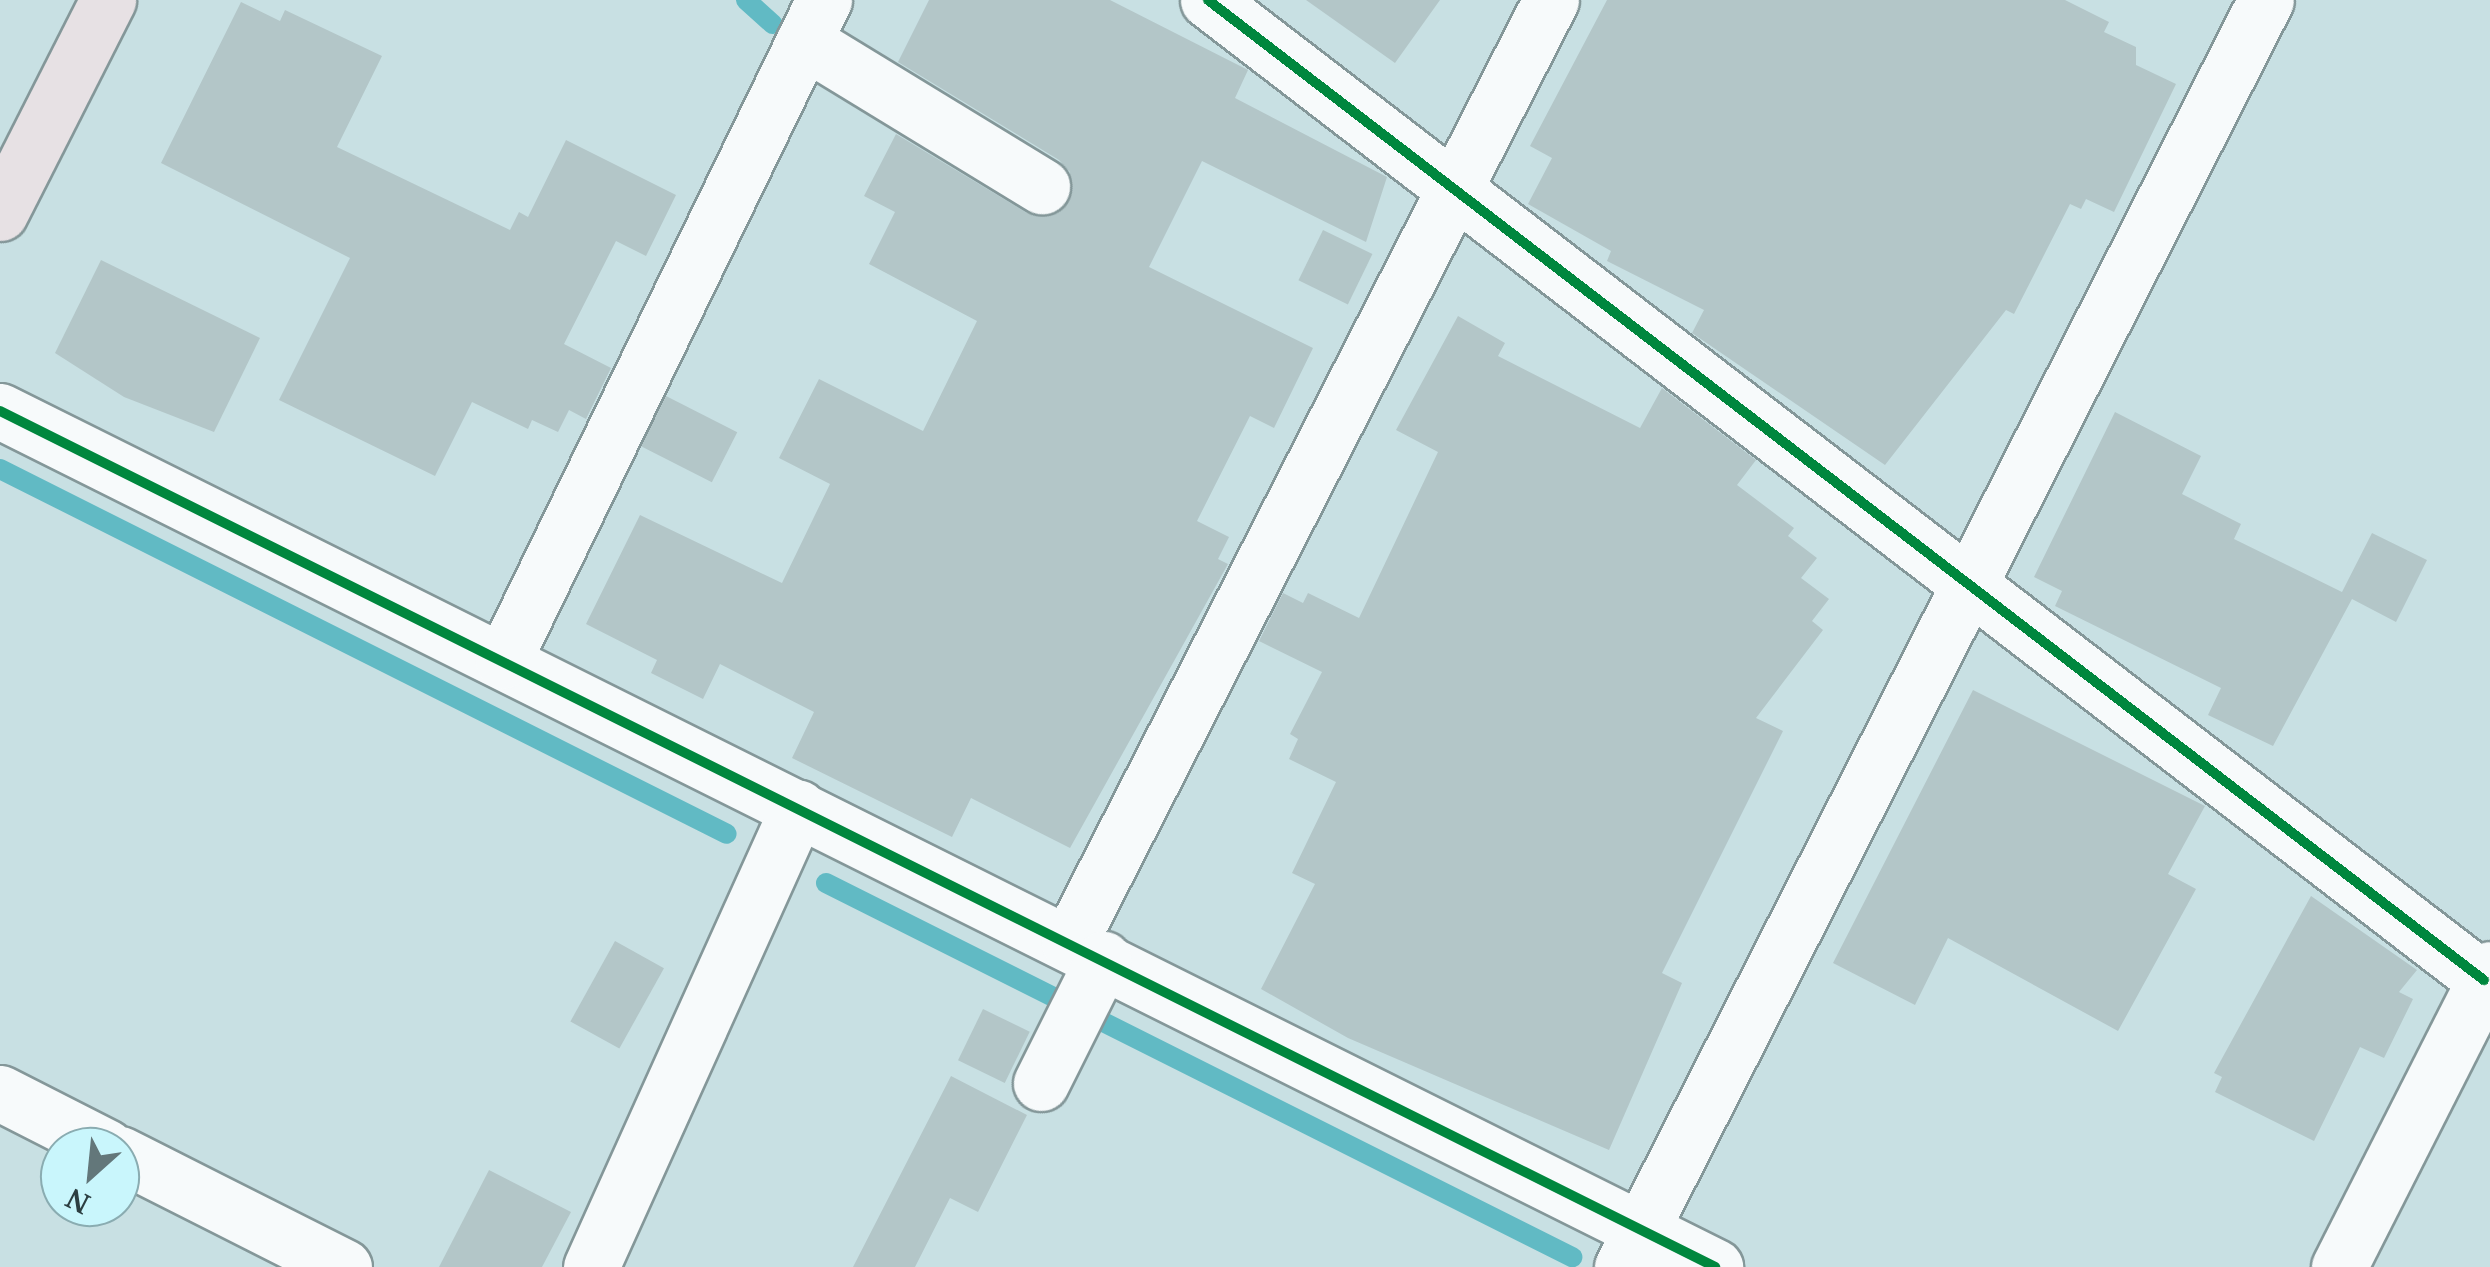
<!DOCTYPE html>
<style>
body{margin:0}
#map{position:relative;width:2490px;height:1267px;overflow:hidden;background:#c8e0e3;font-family:"Noto Serif",serif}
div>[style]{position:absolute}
.stream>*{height:20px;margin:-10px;padding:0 10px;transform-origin:10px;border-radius:10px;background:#61bac4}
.building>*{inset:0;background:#b3c6c8;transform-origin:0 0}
.roads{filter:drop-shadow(2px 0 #849799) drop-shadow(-2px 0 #849799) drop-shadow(0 2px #849799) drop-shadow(0 -2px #849799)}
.minor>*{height:55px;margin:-27.5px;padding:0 27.5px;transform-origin:27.5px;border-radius:27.5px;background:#f7fafb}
.major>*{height:55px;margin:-27.5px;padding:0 27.5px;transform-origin:27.5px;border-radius:27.5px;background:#e7e1e4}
.cycleway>*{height:10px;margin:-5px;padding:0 5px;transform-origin:5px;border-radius:5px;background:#00873e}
span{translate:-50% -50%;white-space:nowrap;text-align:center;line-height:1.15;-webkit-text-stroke:10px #c9f6fc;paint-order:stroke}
.north{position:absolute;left:40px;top:1127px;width:100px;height:100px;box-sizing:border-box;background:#c9f6fc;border:2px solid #8aacb1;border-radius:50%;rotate:207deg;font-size:28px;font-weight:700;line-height:40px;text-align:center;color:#2c3e41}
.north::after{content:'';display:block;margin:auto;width:35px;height:45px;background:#63777a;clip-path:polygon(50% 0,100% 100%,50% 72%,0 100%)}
</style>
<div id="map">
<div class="stream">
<i style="left:746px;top:0;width:36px;rotate:42deg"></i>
<i style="left:0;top:469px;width:813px;rotate:26.66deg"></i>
<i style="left:826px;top:883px;width:835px;rotate:26.63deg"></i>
</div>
<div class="building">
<i style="clip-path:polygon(929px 0,1110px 0,1248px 70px,1235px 98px,1387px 177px,1366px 242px,1202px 161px,1149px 267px,1313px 348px,1274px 428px,1250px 416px,1197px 521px,1229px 537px,1218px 559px,1228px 564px,1070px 848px,971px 798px,952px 837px,792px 758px,814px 712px,720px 664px,703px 699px,651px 673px,657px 660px,586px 624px,640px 515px,782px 583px,830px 484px,779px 458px,819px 379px,923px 431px,977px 321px,869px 264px,895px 212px,864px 196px,896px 134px,1027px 213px,1056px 214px,1069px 201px,1070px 172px,1059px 160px,898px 62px)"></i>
<i style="clip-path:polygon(1306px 0,1440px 0,1395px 63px)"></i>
<i style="clip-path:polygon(1607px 0,2065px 0,2109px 22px,2104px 32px,2136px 47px,2136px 65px,2176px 84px,2114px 212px,2086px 199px,2081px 209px,2070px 204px,2014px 314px,2006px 310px,1885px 465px,1692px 333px,1704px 310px,1607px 261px,1611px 251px,1528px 204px,1552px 158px,1530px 146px)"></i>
<i style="clip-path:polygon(241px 2px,280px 21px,285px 10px,382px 56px,337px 147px,510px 230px,519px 212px,528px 217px,566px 140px,676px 195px,646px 256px,616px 241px,564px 344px,611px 368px,586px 419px,569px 410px,558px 432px,532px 420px,528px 429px,472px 402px,435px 476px,279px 400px,350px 258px,161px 163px)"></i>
<i style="left:1323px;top:230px;width:55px;height:56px;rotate:26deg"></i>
<i style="clip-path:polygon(101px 260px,260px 338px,214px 432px,124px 397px,55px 353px)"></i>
<i style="clip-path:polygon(1458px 316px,1505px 343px,1498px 356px,1640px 428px,1662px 388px,1756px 460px,1737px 485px,1794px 528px,1788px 536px,1817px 558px,1801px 578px,1829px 599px,1812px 621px,1823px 630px,1756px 718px,1783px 731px,1662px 973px,1682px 983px,1609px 1150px,1348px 1038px,1261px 989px,1315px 884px,1292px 873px,1336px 782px,1289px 759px,1298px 739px,1290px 734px,1322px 672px,1259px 641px,1283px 593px,1303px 603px,1308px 593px,1359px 618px,1438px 452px,1396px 430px)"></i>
<i style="left:666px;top:396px;width:80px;height:56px;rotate:27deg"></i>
<i style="clip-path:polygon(2115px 412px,2201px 456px,2182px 494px,2241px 524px,2234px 539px,2342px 592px,2372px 533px,2427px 560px,2396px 622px,2352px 599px,2273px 746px,2208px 715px,2221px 688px,2055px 606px,2062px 591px,2034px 577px)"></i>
<i style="clip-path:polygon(1973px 690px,2205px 806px,2168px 874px,2196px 889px,2118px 1031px,1948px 938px,1915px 1005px,1833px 963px)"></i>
<i style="clip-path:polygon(2311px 896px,2417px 970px,2399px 992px,2413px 999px,2384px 1058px,2360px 1047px,2314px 1141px,2215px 1092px,2222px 1077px,2214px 1073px)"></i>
<i style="left:615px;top:941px;width:56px;height:92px;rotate:29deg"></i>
<i style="left:983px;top:1009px;width:52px;height:57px;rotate:26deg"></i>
<i style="clip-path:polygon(951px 1076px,1027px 1115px,978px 1212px,950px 1198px,915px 1267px,853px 1267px)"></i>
<i style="clip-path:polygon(489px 1170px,571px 1212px,542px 1267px,439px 1267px)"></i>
</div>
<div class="roads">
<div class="minor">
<i style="left:1208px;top:0;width:1609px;rotate:37.53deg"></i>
<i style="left:804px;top:41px;width:279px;rotate:31.4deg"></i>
<i style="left:0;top:411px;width:1917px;rotate:26.52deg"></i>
<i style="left:503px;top:661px;width:735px;rotate:-64.1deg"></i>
<i style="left:1069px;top:943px;width:1059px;rotate:-62.93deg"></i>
<i style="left:1041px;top:1083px;width:139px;rotate:-63.4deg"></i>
<i style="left:0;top:1093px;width:119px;rotate:27deg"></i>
<i style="left:120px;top:1154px;width:251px;rotate:26.8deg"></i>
<i style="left:591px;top:1267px;width:504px;rotate:-65.73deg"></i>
<i style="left:1622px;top:1267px;width:1421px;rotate:-63.06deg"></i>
<i style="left:2339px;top:1267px;width:334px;rotate:-63.1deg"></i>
</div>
<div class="major">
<i style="left:0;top:213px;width:239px;rotate:-63.1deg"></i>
</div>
</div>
<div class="cycleway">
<i style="left:1208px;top:0;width:1609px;rotate:37.53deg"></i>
<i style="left:0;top:411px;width:1917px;rotate:26.52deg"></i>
</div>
<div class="north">N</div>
</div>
